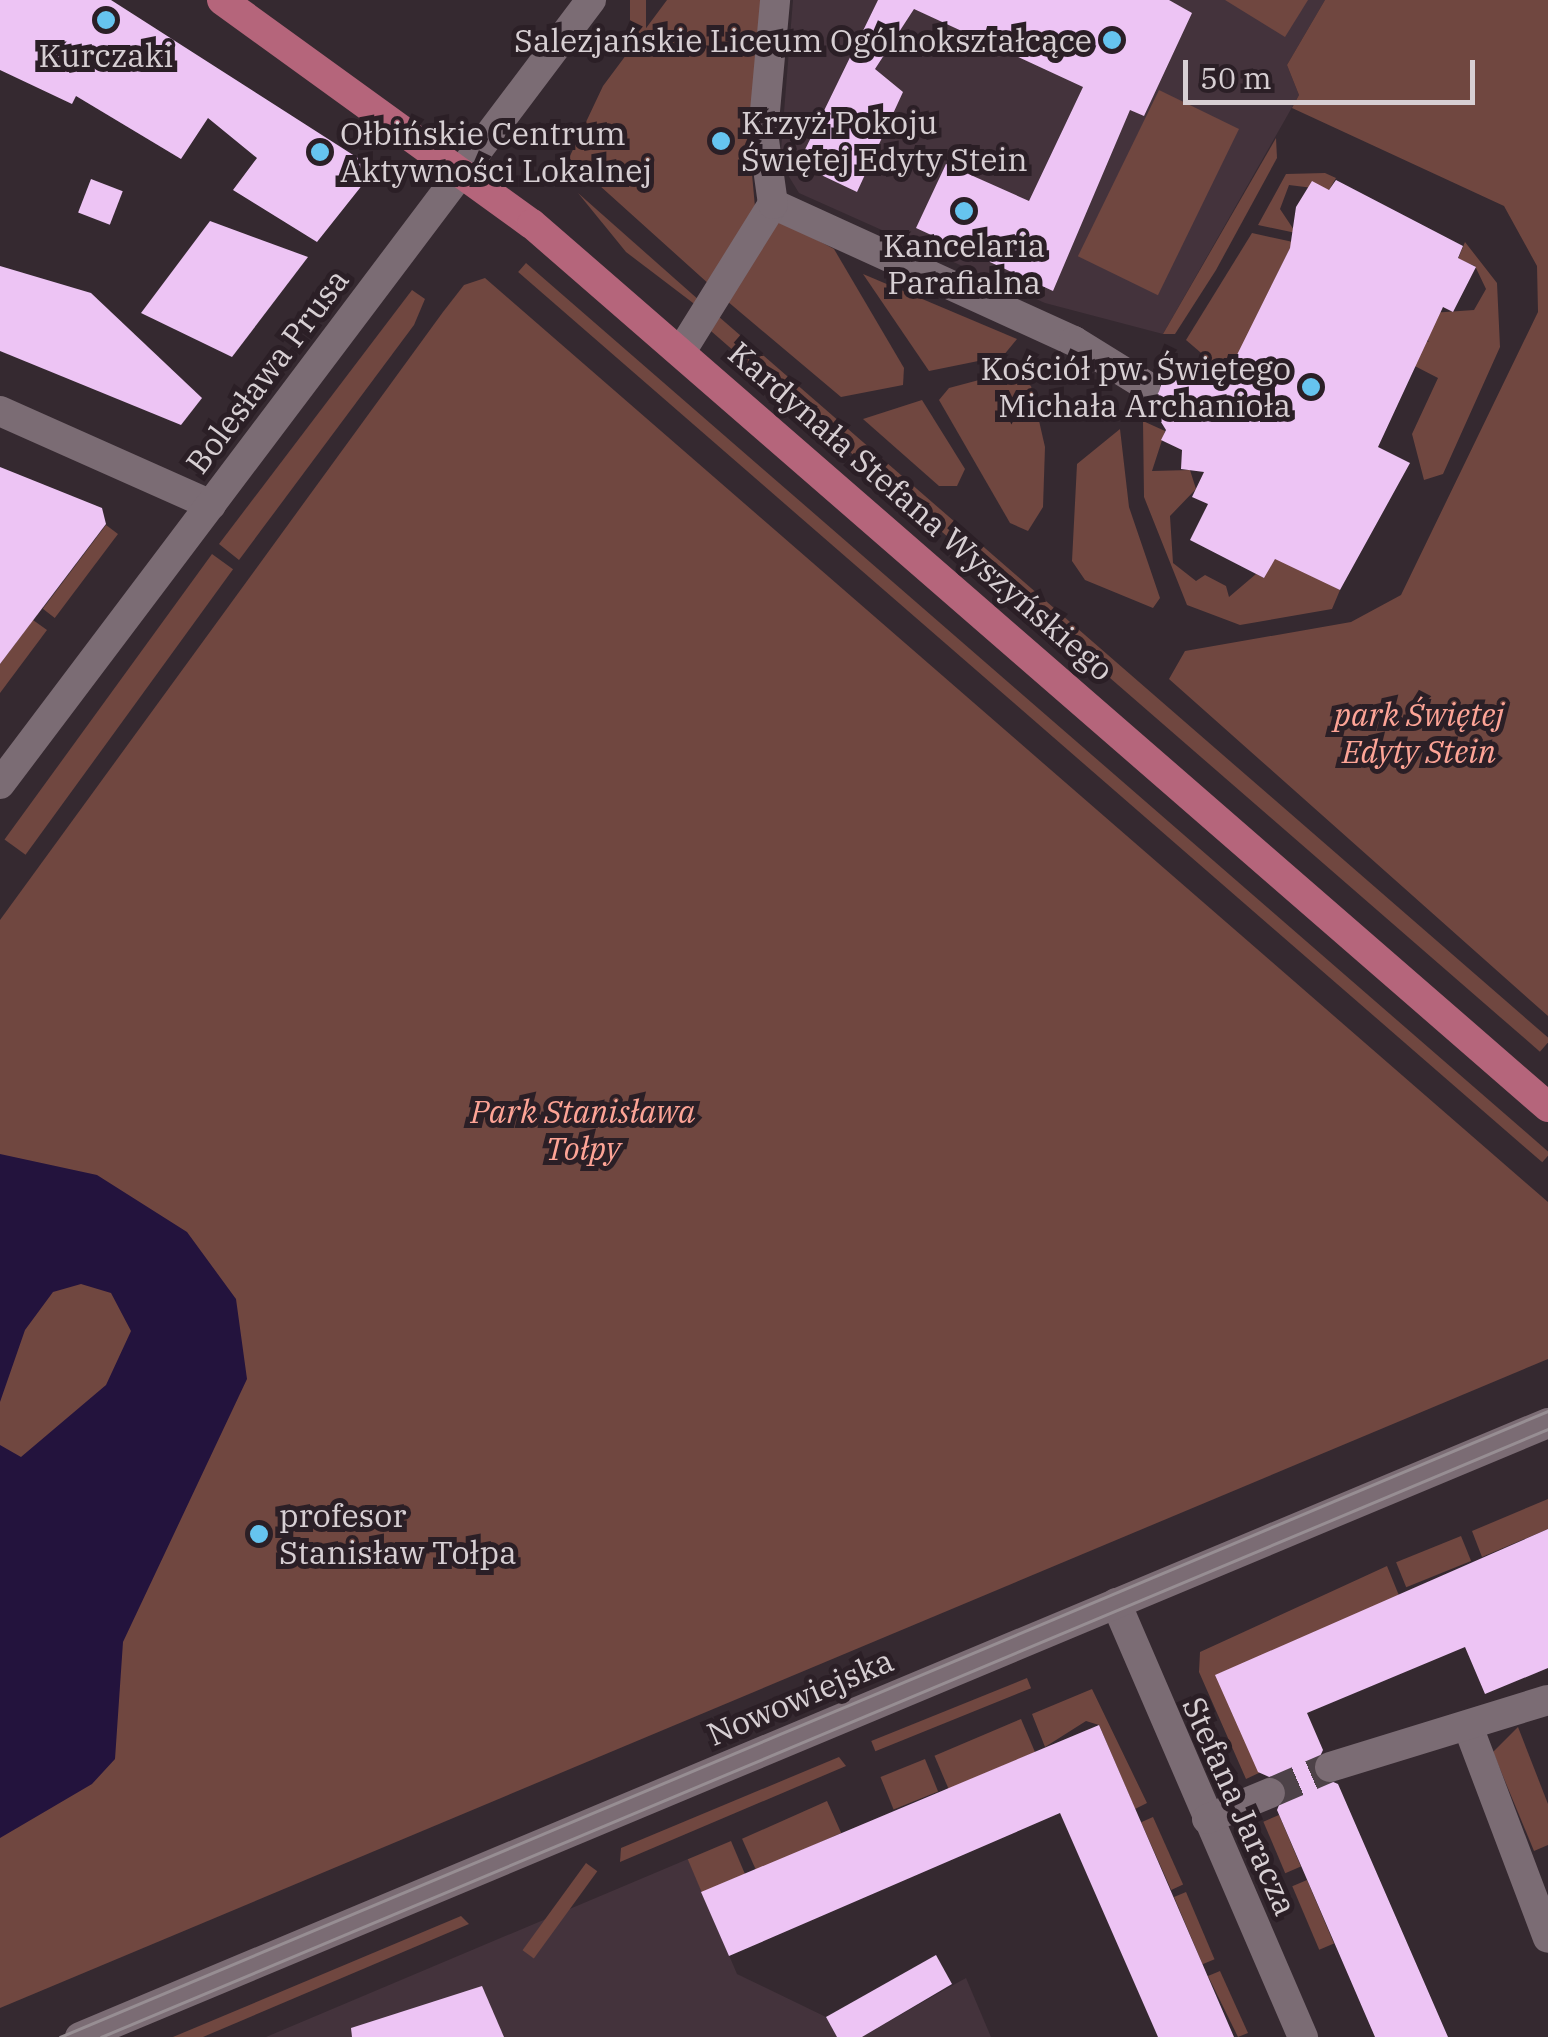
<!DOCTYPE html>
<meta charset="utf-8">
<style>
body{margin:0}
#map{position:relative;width:1548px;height:2037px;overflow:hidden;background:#352930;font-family:"IBM Plex Serif",serif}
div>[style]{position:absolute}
.built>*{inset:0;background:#44333c}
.green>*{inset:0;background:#704740;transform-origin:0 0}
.water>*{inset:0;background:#23133d}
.building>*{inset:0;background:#edc4f4;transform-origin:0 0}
.minor-tunnel>*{height:30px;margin-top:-15px;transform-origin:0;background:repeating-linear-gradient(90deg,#4d4248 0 30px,transparent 0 45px)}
.minor>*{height:30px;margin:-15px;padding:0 15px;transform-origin:15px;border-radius:15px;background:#7b6c74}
.major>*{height:30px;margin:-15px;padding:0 15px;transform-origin:15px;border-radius:15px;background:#b5657b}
.tram>*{height:2.5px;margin:-1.25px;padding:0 1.25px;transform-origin:1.25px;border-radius:1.25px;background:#978e93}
.dots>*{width:28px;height:28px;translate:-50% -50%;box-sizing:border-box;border:5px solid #2b1f26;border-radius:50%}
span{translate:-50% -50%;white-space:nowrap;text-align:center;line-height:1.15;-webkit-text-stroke:10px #2b1f26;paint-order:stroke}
.poi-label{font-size:32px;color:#d7cfd3}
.right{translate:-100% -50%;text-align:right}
.left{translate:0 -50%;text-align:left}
.street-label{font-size:32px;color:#d7cfd3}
.park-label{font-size:32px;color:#fda496;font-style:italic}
.scale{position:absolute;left:1183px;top:60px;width:292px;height:45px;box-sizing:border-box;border:5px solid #d7cfd3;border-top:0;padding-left:12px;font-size:30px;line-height:35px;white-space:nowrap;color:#d7cfd3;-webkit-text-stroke:8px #2b1f26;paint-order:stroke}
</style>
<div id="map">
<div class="built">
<i style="clip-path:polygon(793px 0,1325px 0,1287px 65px,1299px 95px,1163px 334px,1045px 303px,799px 193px,780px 162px)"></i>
<i style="clip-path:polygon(688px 1859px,737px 1974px,826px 2017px,837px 2037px,266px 2037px)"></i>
<i style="clip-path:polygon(966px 1978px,991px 2037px,862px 2037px,937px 1994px)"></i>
</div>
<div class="green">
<i style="left:630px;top:0;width:16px;height:127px"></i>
<i style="clip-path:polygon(667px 0,766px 0,750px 152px,755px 207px,710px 285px,569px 158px,603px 86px)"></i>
<i style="clip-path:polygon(1225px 0,1308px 0,1285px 37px)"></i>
<i style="clip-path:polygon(1325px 0,1548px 0,1548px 1016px,1169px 679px,1185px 651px,1351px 622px,1401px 595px,1538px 312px,1537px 266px,1504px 206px,1292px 108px,1299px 95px,1287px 65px)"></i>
<i style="left:1159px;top:90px;width:89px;height:185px;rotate:26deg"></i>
<i style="clip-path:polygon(1276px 138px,1277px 158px,1216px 270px,1175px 334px,1163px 334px)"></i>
<i style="clip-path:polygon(1325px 173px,1336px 178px,1329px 190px,1289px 185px,1280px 209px,1296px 233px,1258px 225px,1286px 174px)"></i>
<i style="clip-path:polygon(578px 193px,700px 301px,697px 306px,626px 252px)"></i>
<i style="clip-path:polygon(778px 219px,834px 249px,904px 368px,903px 385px,841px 397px,727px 301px)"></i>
<i style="clip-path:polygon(1252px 233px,1293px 242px,1228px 376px,1186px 340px)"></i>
<i style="clip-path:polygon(1465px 242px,1497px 283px,1500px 347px,1443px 474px,1424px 480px,1412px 434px,1438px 378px,1407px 362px,1418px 338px,1429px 342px,1422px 331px,1431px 313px,1474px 310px,1486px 289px,1475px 266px,1458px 259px)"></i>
<i style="left:526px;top:263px;width:1357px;height:12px;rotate:41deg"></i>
<i style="clip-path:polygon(863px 274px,1017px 339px,1003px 356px,929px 371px)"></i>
<i style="clip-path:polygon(485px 278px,1548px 1202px,1548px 1359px,0 2008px,0 920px,443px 312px,464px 285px)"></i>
<i style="clip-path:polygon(412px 290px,425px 299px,414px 325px,239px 560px,219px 544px)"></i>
<i style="left:718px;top:316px;width:1103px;height:16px;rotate:41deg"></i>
<i style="clip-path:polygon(1009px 372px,1031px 386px,1045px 447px,1043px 507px,1028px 531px,1010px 523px,939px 400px,949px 388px)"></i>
<i style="clip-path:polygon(922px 400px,965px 469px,957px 486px,939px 486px,863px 419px)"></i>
<i style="clip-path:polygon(1143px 421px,1165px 431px,1152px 471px,1190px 470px,1196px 489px,1170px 516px,1173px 563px,1196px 581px,1205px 575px,1226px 586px,1229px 597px,1256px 574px,1264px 578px,1268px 551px,1340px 590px,1332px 609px,1240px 625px,1187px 605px,1144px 497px)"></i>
<i style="clip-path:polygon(1120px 429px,1129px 507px,1160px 598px,1153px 608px,1085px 580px,1072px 561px,1077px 464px)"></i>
<i style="left:106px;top:525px;width:15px;height:105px;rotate:37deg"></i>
<i style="left:212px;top:554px;width:26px;height:353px;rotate:36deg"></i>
<i style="clip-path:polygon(33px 620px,47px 630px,0 693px,0 664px)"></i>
<i style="clip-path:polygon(1548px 1499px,1548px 1529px,1482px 1557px,1472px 1531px)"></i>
<i style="left:1461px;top:1536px;width:27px;height:70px;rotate:68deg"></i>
<i style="clip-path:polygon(1387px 1566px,1400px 1598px,1216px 1675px,1261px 1772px,1246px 1779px,1199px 1672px,1200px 1652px)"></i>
<i style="left:1027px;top:1678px;width:11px;height:168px;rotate:68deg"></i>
<i style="clip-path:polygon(1092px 1689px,1147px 1803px,1135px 1809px,1099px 1725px,1086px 1721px,1045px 1747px,1032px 1714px)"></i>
<i style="left:1021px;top:1719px;width:36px;height:94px;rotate:67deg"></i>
<i style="clip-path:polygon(1518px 1727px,1548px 1804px,1548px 1845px,1534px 1851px,1493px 1752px)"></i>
<i style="clip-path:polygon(839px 1757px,846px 1766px,620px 1862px,621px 1848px)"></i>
<i style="left:925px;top:1759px;width:35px;height:48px;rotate:68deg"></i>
<i style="left:827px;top:1801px;width:35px;height:93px;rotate:66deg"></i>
<i style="left:1279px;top:1815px;width:56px;height:17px;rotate:67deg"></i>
<i style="left:1153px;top:1817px;width:74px;height:13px;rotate:66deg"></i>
<i style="left:731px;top:1841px;width:36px;height:47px;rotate:67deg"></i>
<i style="left:586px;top:1863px;width:14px;height:108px;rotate:36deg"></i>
<i style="left:1307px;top:1880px;width:69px;height:16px;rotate:67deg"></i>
<i style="left:1186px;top:1892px;width:73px;height:13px;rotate:67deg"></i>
<i style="clip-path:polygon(461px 1916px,469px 1924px,203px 2037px,173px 2037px)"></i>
<i style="clip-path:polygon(1220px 1971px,1248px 2033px,1238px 2037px,1208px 1976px)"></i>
</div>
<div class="water">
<i style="clip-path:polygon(0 1154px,97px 1175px,187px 1232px,236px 1299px,247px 1379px,123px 1642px,115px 1759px,92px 1784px,0 1838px,0 1445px,21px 1457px,106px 1385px,131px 1331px,111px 1293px,81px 1284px,53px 1292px,25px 1330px,0 1402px)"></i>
</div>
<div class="building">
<i style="clip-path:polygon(0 0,111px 0,375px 169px,317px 242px,233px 190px,257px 158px,208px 118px,181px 159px,76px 96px,72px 104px,0 70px)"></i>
<i style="clip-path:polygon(878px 0,1169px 0,1192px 13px,1144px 116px,1130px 110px,1053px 291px,916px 228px,946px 164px,1029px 201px,1083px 87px,914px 9px,875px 69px,903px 92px,857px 192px,798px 164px)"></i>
<i style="left:91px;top:179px;width:34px;height:36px;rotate:21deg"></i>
<i style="clip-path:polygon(1336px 180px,1463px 246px,1458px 258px,1476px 267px,1453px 312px,1443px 307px,1378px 447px,1410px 463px,1340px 590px,1275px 559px,1264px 578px,1190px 540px,1208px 504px,1192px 497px,1204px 472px,1181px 469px,1182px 450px,1161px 440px,1166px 430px,1151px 406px,1166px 375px,1200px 364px,1226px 377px,1290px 248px,1296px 207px,1312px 181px,1329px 190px)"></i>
<i style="clip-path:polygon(210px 221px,308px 257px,232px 357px,141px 313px)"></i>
<i style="clip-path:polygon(0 266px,91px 293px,202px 398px,181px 425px,0 351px)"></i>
<i style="clip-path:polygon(0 467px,102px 508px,106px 524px,0 664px)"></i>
<i style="clip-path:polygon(1548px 1529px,1548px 1668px,1485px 1694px,1465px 1647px,1307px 1713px,1323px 1750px,1312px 1773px,1338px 1784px,1448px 2037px,1375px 2037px,1277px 1810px,1287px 1785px,1258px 1772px,1215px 1675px)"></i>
<i style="clip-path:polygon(1099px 1725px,1234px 2037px,1158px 2037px,1060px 1813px,729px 1956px,701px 1892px)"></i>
<i style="clip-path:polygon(936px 1955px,952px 1984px,862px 2037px,837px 2037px,826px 2017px)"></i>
<i style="clip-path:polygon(482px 1986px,504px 2037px,352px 2037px,351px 2028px)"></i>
</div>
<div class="minor-tunnel">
<i style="left:1270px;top:1793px;width:65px;rotate:-23.4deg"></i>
</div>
<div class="minor">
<i style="left:773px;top:204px;width:331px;rotate:24.5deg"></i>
<i style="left:1074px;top:341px;width:84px;rotate:31.8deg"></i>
<i style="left:682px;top:350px;width:172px;rotate:-58.1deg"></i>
<i style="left:773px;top:204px;width:72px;rotate:-98deg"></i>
<i style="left:763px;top:133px;width:134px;rotate:-84.8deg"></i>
<i style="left:0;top:411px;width:231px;rotate:24deg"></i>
<i style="left:0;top:784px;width:982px;rotate:-52.99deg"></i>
<i style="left:1116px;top:1603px;width:473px;rotate:66.7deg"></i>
<i style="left:1469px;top:1729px;width:223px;rotate:69.3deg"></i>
<i style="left:1330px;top:1767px;width:228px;rotate:-17.1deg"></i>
<i style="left:1207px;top:1819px;width:68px;rotate:-22.4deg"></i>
<i style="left:80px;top:2037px;width:1591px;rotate:-22.7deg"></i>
</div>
<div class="major">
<i style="left:222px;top:0;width:382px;rotate:35.9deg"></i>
<i style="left:532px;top:224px;width:1346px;rotate:40.99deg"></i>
</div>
<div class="tram">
<i style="left:60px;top:2037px;width:1614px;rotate:-22.82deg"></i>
<i style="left:101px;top:2037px;width:1570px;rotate:-22.79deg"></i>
</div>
<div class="dots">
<i style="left:106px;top:20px;background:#66c4ef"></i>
<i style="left:1112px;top:40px;background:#66c4ef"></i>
<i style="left:721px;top:141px;background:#66c4ef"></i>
<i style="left:320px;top:152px;background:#66c4ef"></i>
<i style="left:964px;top:211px;background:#66c4ef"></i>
<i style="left:1311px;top:387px;background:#66c4ef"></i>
<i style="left:259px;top:1534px;background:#66c4ef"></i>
</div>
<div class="poi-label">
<span class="right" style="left:1092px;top:40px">Salezjańskie Liceum Ogólnokształcące</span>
<span style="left:106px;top:55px">Kurczaki</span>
<span class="left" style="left:741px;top:141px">Krzyż Pokoju<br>Świętej Edyty Stein</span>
<span class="left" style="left:340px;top:152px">Ołbińskie Centrum<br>Aktywności Lokalnej</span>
<span style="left:964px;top:264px">Kancelaria<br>Parafialna</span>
<span class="right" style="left:1291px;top:387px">Kościół pw. Świętego<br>Michała Archanioła</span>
<span class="left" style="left:279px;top:1534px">profesor<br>Stanisław Tołpa</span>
</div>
<div class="street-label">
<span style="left:267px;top:371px;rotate:-53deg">Bolesława Prusa</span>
<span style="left:921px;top:511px;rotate:41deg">Kardynała Stefana Wyszyńskiego</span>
<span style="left:800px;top:1697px;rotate:-23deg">Nowowiejska</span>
<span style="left:1240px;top:1806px;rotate:66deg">Stefana Jaracza</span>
</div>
<div class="park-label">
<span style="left:1419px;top:733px">park Świętej<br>Edyty Stein</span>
<span style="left:583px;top:1130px">Park Stanisława<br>Tołpy</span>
</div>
<div class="scale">50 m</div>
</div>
